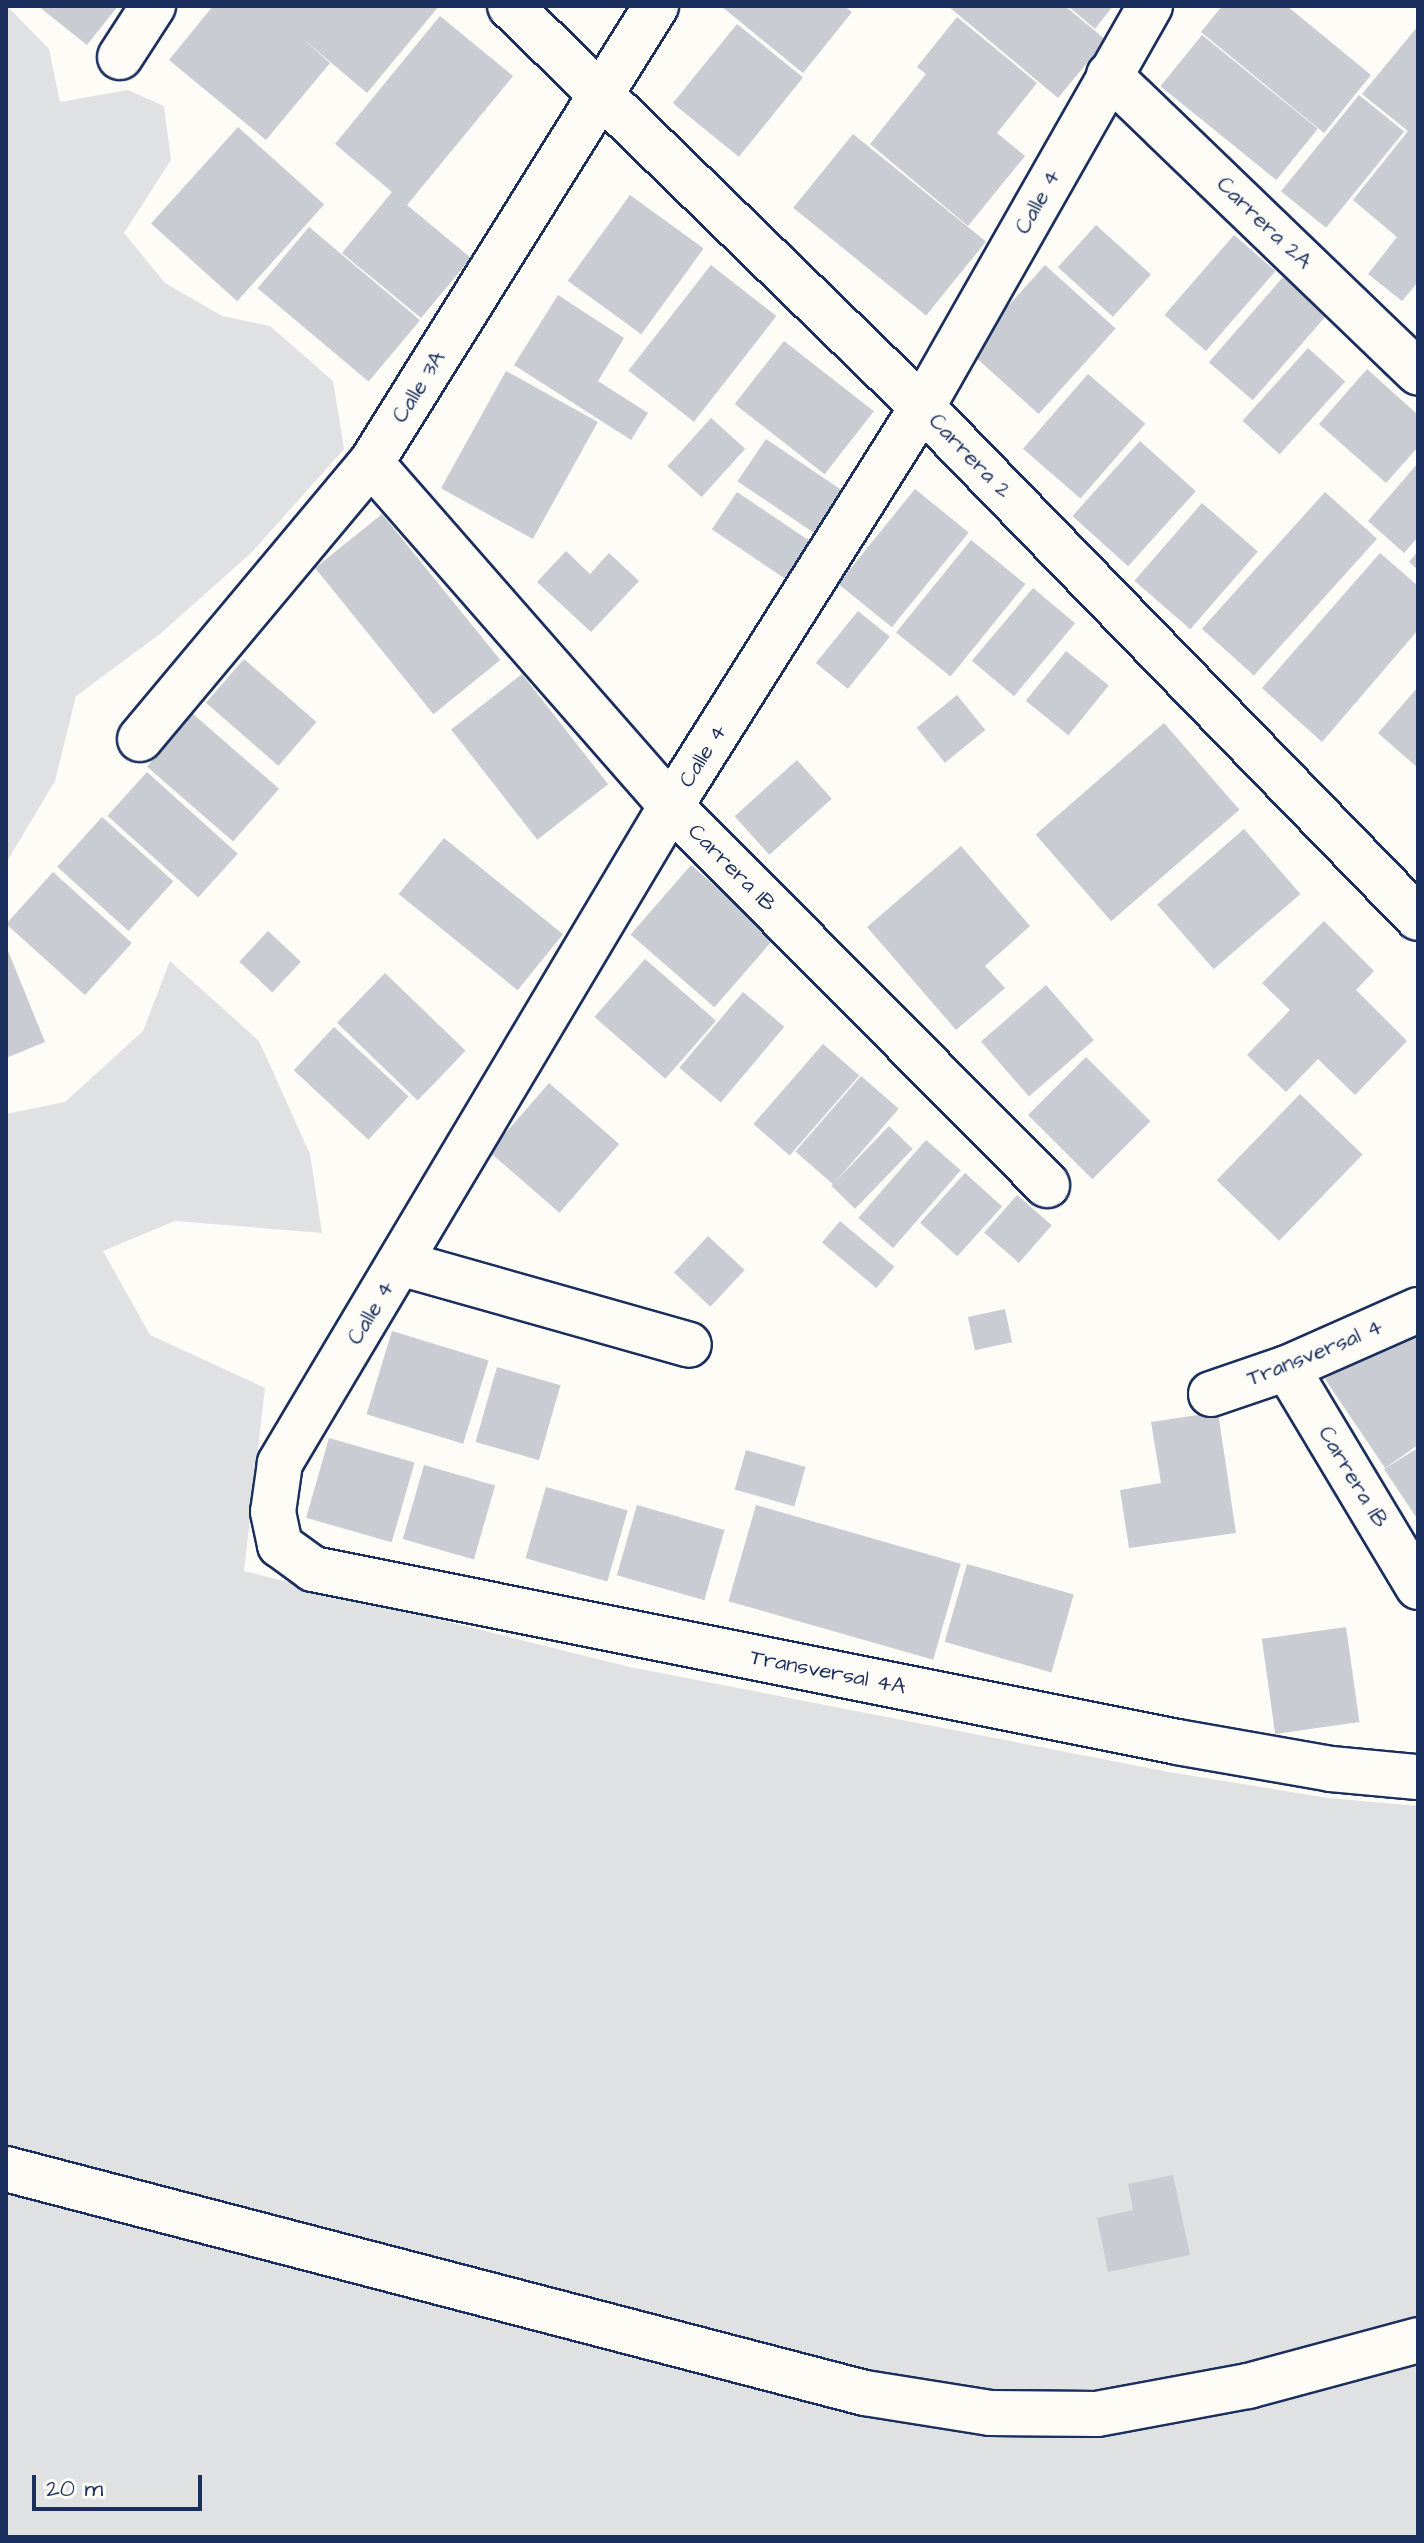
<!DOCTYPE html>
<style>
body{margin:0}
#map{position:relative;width:1424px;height:2543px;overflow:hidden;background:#fdfcf7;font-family:"Architects Daughter",sans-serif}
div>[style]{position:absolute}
.green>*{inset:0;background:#e0e1e3}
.building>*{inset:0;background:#c9ccd3;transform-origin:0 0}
.roads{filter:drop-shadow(2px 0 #1b2f5e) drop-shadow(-2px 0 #1b2f5e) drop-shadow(0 2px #1b2f5e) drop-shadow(0 -2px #1b2f5e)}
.minor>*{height:44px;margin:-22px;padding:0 22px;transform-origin:22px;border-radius:22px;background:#fdfcf7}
span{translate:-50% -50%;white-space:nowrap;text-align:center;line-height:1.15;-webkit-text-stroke:8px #fdfcf7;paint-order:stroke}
.street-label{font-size:22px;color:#1b2f5e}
.frame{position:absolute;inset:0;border:8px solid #1b2f5e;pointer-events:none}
.scale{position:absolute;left:32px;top:2475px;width:170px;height:36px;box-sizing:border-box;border:4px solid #1b2f5e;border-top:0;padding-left:10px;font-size:24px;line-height:28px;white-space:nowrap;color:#1b2f5e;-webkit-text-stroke:6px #fdfcf7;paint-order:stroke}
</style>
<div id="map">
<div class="green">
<i style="clip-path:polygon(7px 6px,49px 49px,60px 102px,128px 90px,164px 106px,171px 160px,124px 233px,165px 283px,222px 316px,270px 326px,333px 381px,344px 449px,251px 553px,160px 634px,76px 696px,55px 781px,6px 863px)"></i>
<i style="clip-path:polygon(170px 961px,259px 1041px,310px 1154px,322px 1233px,175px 1221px,103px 1251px,150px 1335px,265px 1388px,244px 1571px,630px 1667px,1169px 1772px,1328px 1798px,1418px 1806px,1418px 2537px,6px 2537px,6px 1114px,65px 1102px,143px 1031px)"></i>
</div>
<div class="building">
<i style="clip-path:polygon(38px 6px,118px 6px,87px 45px)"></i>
<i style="clip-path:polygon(213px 6px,439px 6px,367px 93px,302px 38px,330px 63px,266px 140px,169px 60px)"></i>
<i style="clip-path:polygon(721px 6px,844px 6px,852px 12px,803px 73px)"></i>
<i style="clip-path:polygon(948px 6px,1065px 6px,1106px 40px,1058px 98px)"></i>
<i style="clip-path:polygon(1068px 6px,1113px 6px,1095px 29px)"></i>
<i style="clip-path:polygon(1222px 6px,1287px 6px,1371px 75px,1324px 133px,1201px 32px)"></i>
<i style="clip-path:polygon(440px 16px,513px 76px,407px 205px,471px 258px,421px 318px,342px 253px,392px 192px,335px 144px)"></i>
<i style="clip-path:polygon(957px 17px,1037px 83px,997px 133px,1025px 156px,968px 226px,870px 144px,926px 74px,917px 67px)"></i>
<i style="left:737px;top:24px;width:85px;height:102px;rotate:39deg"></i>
<i style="clip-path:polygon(1418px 26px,1418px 282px,1402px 301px,1368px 274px,1397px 237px,1353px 200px,1408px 131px,1362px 94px)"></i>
<i style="left:1202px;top:35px;width:149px;height:66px;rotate:39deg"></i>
<i style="left:1359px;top:95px;width:58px;height:124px;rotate:39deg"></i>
<i style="left:238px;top:127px;width:116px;height:130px;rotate:42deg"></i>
<i style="left:853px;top:134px;width:171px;height:95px;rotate:39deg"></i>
<i style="left:630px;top:195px;width:91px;height:106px;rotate:36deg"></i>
<i style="left:1096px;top:225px;width:74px;height:57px;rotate:42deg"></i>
<i style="left:309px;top:227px;width:145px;height:80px;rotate:40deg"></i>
<i style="left:1234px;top:235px;width:55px;height:106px;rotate:41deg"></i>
<i style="left:711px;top:265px;width:83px;height:134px;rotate:38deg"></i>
<i style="left:1045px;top:265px;width:95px;height:115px;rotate:42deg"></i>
<i style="left:1283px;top:277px;width:58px;height:113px;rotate:41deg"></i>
<i style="clip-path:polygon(558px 295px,624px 338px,598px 381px,648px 413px,631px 440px,514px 365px)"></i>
<i style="left:784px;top:341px;width:114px;height:80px;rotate:38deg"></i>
<i style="left:1308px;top:348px;width:50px;height:98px;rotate:42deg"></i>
<i style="clip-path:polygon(1367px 369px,1418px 415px,1418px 447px,1386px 483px,1319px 424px)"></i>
<i style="left:506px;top:371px;width:105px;height:134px;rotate:29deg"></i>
<i style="left:1088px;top:374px;width:76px;height:99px;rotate:41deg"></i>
<i style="left:711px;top:418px;width:46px;height:65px;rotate:42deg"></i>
<i style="left:766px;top:439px;width:92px;height:51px;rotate:34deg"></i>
<i style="left:1140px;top:441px;width:75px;height:101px;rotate:42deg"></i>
<i style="clip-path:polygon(1418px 463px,1418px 537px,1404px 553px,1368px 521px)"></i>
<i style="left:915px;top:489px;width:69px;height:122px;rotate:39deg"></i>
<i style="left:737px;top:492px;width:88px;height:45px;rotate:34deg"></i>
<i style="left:1325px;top:492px;width:70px;height:184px;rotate:42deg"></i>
<i style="left:1202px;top:503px;width:74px;height:103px;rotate:41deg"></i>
<i style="left:382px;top:514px;width:188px;height:86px;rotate:51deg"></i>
<i style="left:971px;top:540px;width:70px;height:119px;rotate:39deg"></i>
<i style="clip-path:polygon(566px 551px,590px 574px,609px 553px,639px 581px,591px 632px,537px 582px)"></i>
<i style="clip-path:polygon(1418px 551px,1418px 570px,1409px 562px)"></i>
<i style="clip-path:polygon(1380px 553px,1418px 586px,1418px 630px,1322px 742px,1262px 688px)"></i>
<i style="left:1033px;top:588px;width:55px;height:95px;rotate:40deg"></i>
<i style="left:858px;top:611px;width:41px;height:67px;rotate:39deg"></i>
<i style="left:1066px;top:651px;width:55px;height:64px;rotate:39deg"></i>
<i style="left:244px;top:659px;width:96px;height:58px;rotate:41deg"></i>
<i style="left:522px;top:674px;width:140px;height:90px;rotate:52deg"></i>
<i style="clip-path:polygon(1418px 687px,1418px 768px,1378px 733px)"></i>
<i style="left:957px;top:695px;width:45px;height:52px;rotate:51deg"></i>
<i style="left:193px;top:714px;width:114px;height:70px;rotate:41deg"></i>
<i style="left:1164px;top:723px;width:115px;height:170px;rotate:49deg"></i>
<i style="left:797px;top:760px;width:52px;height:84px;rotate:48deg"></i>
<i style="left:147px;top:772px;width:122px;height:59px;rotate:42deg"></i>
<i style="left:102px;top:817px;width:96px;height:67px;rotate:42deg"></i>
<i style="left:1244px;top:829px;width:86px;height:115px;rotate:49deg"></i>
<i style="left:444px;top:838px;width:153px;height:72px;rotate:39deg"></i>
<i style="clip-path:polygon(961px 846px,1030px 926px,985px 966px,1005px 988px,956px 1030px,867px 927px)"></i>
<i style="left:691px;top:865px;width:111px;height:92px;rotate:41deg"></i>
<i style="left:53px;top:872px;width:106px;height:70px;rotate:42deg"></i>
<i style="clip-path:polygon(1324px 921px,1374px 971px,1356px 990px,1407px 1041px,1355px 1095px,1318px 1059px,1286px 1092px,1247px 1055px,1290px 1010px,1262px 983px)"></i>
<i style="left:268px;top:931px;width:45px;height:42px;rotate:43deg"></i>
<i style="clip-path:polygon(6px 946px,45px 1042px,6px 1058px)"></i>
<i style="left:645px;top:959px;width:94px;height:77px;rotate:41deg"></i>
<i style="left:385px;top:973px;width:112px;height:69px;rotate:44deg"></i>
<i style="left:1046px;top:985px;width:73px;height:86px;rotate:49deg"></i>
<i style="left:743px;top:992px;width:54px;height:99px;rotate:40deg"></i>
<i style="left:334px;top:1027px;width:102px;height:59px;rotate:43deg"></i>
<i style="left:823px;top:1044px;width:48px;height:106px;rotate:41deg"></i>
<i style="left:1086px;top:1057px;width:91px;height:82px;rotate:45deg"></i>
<i style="left:861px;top:1076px;width:50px;height:100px;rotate:41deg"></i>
<i style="left:549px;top:1083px;width:93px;height:91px;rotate:41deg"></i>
<i style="left:1300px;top:1094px;width:87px;height:120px;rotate:44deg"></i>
<i style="left:889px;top:1126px;width:33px;height:83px;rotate:44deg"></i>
<i style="left:926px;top:1140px;width:46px;height:103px;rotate:41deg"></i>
<i style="left:965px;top:1173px;width:50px;height:67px;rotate:42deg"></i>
<i style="left:1017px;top:1195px;width:46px;height:50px;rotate:41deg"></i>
<i style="left:840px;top:1221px;width:71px;height:28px;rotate:40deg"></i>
<i style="left:708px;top:1236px;width:50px;height:50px;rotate:43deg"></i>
<i style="left:1005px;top:1309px;width:34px;height:38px;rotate:78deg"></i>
<i style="clip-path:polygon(1418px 1315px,1418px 1445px,1385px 1468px,1325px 1379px)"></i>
<i style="left:392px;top:1331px;width:101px;height:87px;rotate:17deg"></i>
<i style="left:497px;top:1367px;width:66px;height:78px;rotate:16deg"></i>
<i style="clip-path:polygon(1218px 1412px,1236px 1533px,1129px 1548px,1120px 1490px,1161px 1483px,1151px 1422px)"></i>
<i style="left:329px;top:1438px;width:89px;height:83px;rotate:16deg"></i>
<i style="clip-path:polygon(1418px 1448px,1418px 1520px,1384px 1469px)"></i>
<i style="left:746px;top:1450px;width:62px;height:41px;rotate:16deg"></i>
<i style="left:424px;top:1465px;width:74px;height:77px;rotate:16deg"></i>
<i style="left:546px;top:1487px;width:85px;height:74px;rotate:16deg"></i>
<i style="left:637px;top:1505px;width:91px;height:73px;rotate:16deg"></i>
<i style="left:756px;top:1505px;width:213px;height:100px;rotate:16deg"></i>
<i style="left:967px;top:1564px;width:111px;height:81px;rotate:16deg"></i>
<i style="left:1346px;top:1627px;width:96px;height:85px;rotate:82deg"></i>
<i style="clip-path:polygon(1173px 2175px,1190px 2255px,1108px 2272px,1097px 2218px,1133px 2210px,1128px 2184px)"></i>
</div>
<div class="roads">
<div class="minor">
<i style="left:510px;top:6px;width:575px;rotate:44.22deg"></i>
<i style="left:922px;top:407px;width:712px;rotate:45.85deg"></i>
<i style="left:1150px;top:6px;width:461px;rotate:119.6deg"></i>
<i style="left:922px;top:407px;width:471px;rotate:122.2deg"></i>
<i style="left:671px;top:806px;width:765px;rotate:120.76deg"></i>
<i style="left:280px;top:1463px;width:49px;rotate:98.1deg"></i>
<i style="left:273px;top:1512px;width:34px;rotate:78deg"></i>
<i style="left:280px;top:1545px;width:41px;rotate:36deg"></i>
<i style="left:313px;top:1569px;width:881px;rotate:11.32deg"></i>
<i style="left:1177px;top:1742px;width:156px;rotate:9.9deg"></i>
<i style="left:1331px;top:1769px;width:87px;rotate:5.3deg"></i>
<i style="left:120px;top:57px;width:61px;rotate:-57.1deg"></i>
<i style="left:1109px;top:75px;width:429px;rotate:43.9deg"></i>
<i style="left:371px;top:463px;width:456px;rotate:48.8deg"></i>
<i style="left:671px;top:806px;width:534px;rotate:45.23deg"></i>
<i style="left:140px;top:739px;width:360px;rotate:-50.1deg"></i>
<i style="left:371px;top:463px;width:539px;rotate:-58.05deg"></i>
<i style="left:400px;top:1263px;width:300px;rotate:15.8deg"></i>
<i style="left:1287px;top:1368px;width:255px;rotate:59.1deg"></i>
<i style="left:1211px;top:1394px;width:80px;rotate:-18.9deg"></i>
<i style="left:1287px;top:1368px;width:143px;rotate:-23.9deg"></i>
<i style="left:6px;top:2169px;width:888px;rotate:14.62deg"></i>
<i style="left:865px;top:2393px;width:127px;rotate:9.1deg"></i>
<i style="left:990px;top:2413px;width:107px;rotate:0.5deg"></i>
<i style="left:1097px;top:2414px;width:154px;rotate:-10.5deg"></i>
<i style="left:1248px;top:2386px;width:176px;rotate:-15.1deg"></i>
</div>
</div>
<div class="street-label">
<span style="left:1038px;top:202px;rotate:-61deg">Calle 4</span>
<span style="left:1264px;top:223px;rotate:44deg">Carrera 2A</span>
<span style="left:419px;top:387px;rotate:-58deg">Calle 3A</span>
<span style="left:970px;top:456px;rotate:46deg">Carrera 2</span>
<span style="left:703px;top:756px;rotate:-58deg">Calle 4</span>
<span style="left:732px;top:868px;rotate:45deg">Carrera 1B</span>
<span style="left:371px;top:1313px;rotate:-59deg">Calle 4</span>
<span style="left:1315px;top:1353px;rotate:-22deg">Transversal 4</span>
<span style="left:1353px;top:1477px;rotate:59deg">Carrera 1B</span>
<span style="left:828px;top:1672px;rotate:11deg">Transversal 4A</span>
</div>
<div class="frame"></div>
<div class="scale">20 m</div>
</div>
